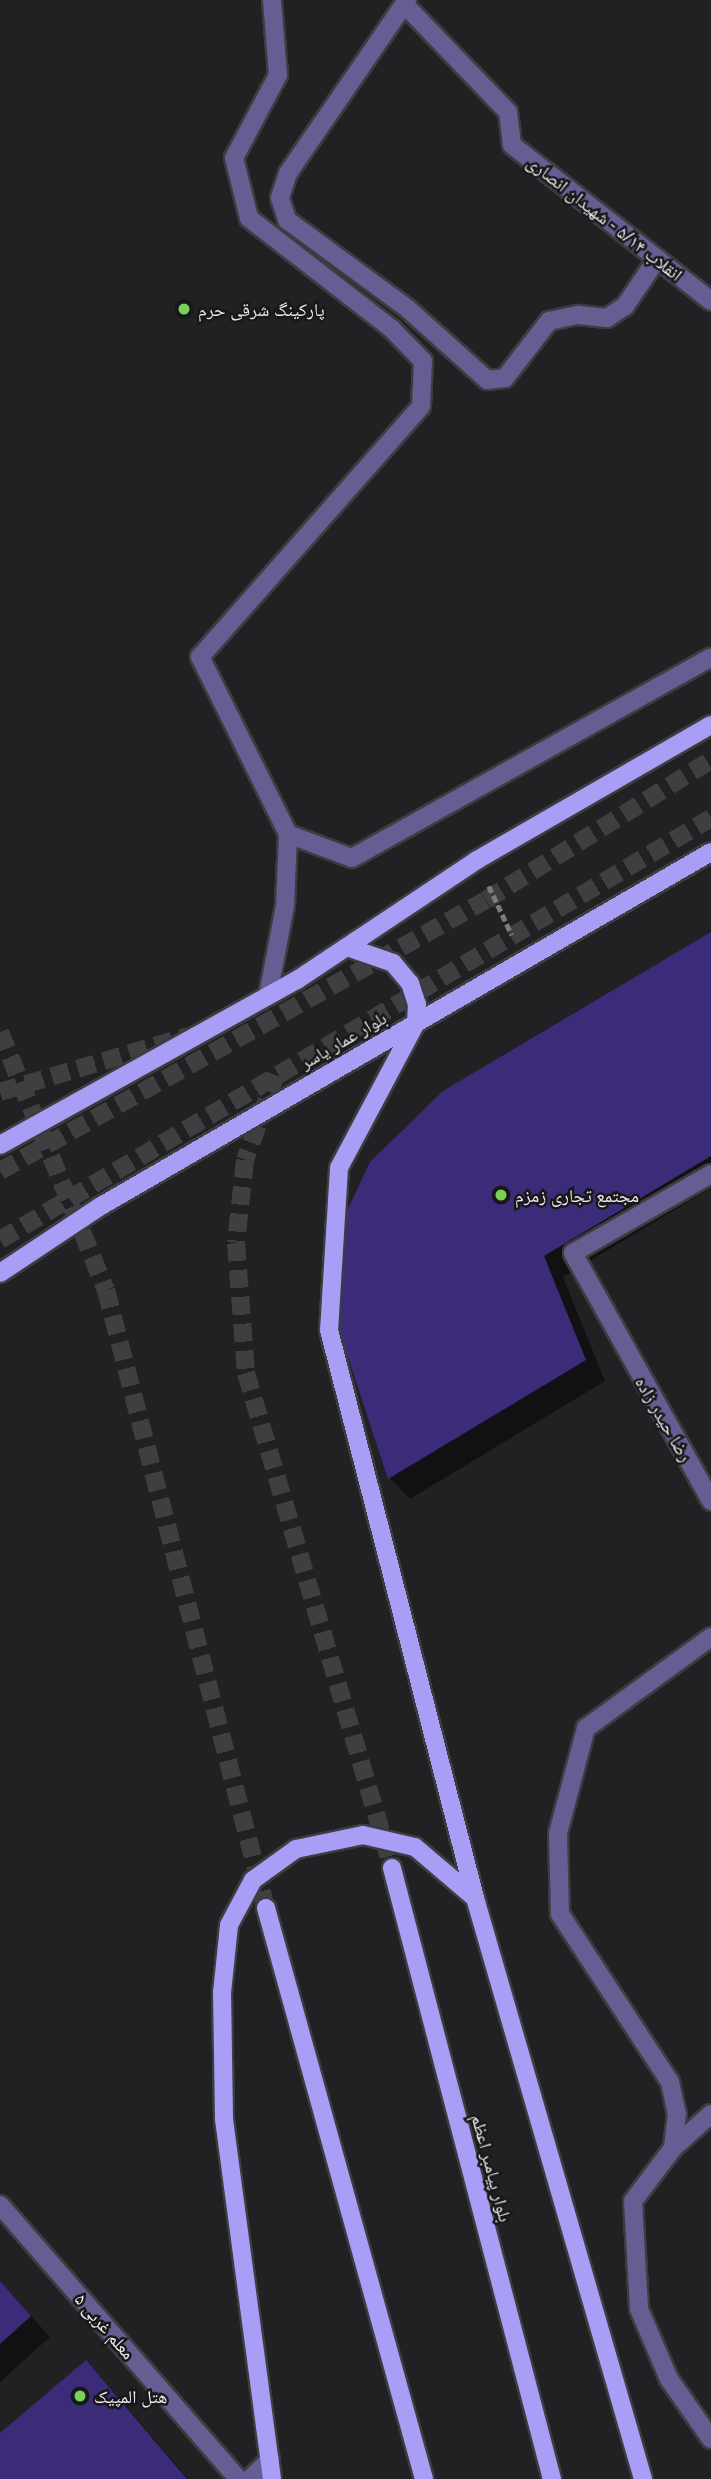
<!DOCTYPE html>
<meta charset="utf-8">
<style>
body{margin:0}
#map{position:relative;width:711px;height:2479px;overflow:hidden;background:#212124;font-family:"Open Sans","Noto Naskh Arabic",sans-serif}
div>[style]{position:absolute}
.shadow>*{inset:0;background:#0007}
.building>*{inset:0;background:#3c2b78}
.primary-tunnel>*{height:18px;margin-top:-9px;transform-origin:0;background:repeating-linear-gradient(90deg,#3f3f42 0 18px,transparent 0 27px)}
.path>*{height:4.5px;margin-top:-2.25px;transform-origin:0;background:repeating-linear-gradient(90deg,#7c7c7e 0 7px,transparent 0 10.5px)}
.roads{filter:drop-shadow(2px 0 #3d3d40) drop-shadow(-2px 0 #3d3d40) drop-shadow(0 2px #3d3d40) drop-shadow(0 -2px #3d3d40)}
.lane>*{height:18px;margin:-9px;padding:0 9px;transform-origin:9px;border-radius:9px;background:#645e93}
.street>*{height:18px;margin:-9px;padding:0 9px;transform-origin:9px;border-radius:9px;background:#645e93}
.primary>*{height:18px;margin:-9px;padding:0 9px;transform-origin:9px;border-radius:9px;background:#a89ef6}
.dots>*{width:19px;height:19px;translate:-50% -50%;box-sizing:border-box;border:4px solid #18181a;border-radius:50%}
span{translate:-50% -50%;white-space:nowrap;text-align:center;line-height:1.15;-webkit-text-stroke:5px #18181a;paint-order:stroke}
.street-label{font-size:18px;color:#ebebed}
.poi-label{font-size:18px;color:#ebebed}
.left{translate:0 -50%;text-align:left}
</style>
<div id="map">
<div class="shadow">
<i style="clip-path:polygon(711px 934px,711px 1188px,563px 1277px,605px 1381px,410px 1499px,390px 1478px,338px 1321px)"></i>
<i style="clip-path:polygon(0 2281px,50px 2337px,0 2382px)"></i>
<i style="clip-path:polygon(86px 2363px,106px 2383px,188px 2479px,0 2479px,0 2435px)"></i>
</div>
<div class="building">
<i style="clip-path:polygon(711px 932px,711px 1156px,544px 1256px,586px 1360px,388px 1479px,336px 1321px,339px 1228px,370px 1162px,443px 1091px)"></i>
<i style="clip-path:polygon(0 2281px,31px 2316px,0 2344px)"></i>
<i style="clip-path:polygon(86px 2360px,187px 2479px,0 2479px,0 2433px)"></i>
</div>
<div class="primary-tunnel">
<i style="left:0;top:1032px;width:279px;rotate:67.7deg"></i>
<i style="left:106px;top:1290px;width:638px;rotate:75.48deg"></i>
<i style="left:276px;top:1075px;width:90px;rotate:110deg"></i>
<i style="left:245px;top:1160px;width:83px;rotate:96.2deg"></i>
<i style="left:236px;top:1243px;width:130px;rotate:85.6deg"></i>
<i style="left:246px;top:1373px;width:516px;rotate:73.57deg"></i>
<i style="left:0;top:1092px;width:196px;rotate:-16.6deg"></i>
<i style="left:0;top:1171px;width:556px;rotate:-29.14deg"></i>
<i style="left:486px;top:900px;width:265px;rotate:-31.9deg"></i>
<i style="left:0;top:1240px;width:827px;rotate:-30.69deg"></i>
</div>
<div class="path">
<i style="left:489px;top:886px;width:54px;rotate:64.9deg"></i>
</div>
<div class="roads">
<div class="lane">
<i style="left:288px;top:834px;width:68px;rotate:20.6deg"></i>
<i style="left:352px;top:858px;width:411px;rotate:-29.2deg"></i>
<i style="left:268px;top:995px;width:91px;rotate:-79.2deg"></i>
<i style="left:285px;top:906px;width:72px;rotate:-87.6deg"></i>
<i style="left:288px;top:834px;width:198px;rotate:-116.4deg"></i>
<i style="left:200px;top:657px;width:334px;rotate:-48.6deg"></i>
<i style="left:421px;top:406px;width:45px;rotate:-87.5deg"></i>
<i style="left:423px;top:361px;width:45px;rotate:-134.1deg"></i>
<i style="left:392px;top:329px;width:181px;rotate:-142.2deg"></i>
<i style="left:249px;top:218px;width:62px;rotate:-104deg"></i>
<i style="left:234px;top:158px;width:94px;rotate:-62.1deg"></i>
<i style="left:278px;top:75px;width:75px;rotate:-94.6deg"></i>
<i style="left:0;top:2205px;width:363px;rotate:49deg"></i>
</div>
<div class="street">
<i style="left:407px;top:0;width:210px;rotate:124.5deg"></i>
<i style="left:288px;top:173px;width:26px;rotate:108deg"></i>
<i style="left:280px;top:198px;width:23px;rotate:72deg"></i>
<i style="left:287px;top:220px;width:150px;rotate:36.3deg"></i>
<i style="left:408px;top:309px;width:106px;rotate:41.9deg"></i>
<i style="left:487px;top:380px;width:18px;rotate:-6deg"></i>
<i style="left:505px;top:378px;width:72px;rotate:-52.3deg"></i>
<i style="left:549px;top:321px;width:30px;rotate:-12deg"></i>
<i style="left:578px;top:315px;width:29px;rotate:6deg"></i>
<i style="left:607px;top:318px;width:22px;rotate:-34deg"></i>
<i style="left:625px;top:306px;width:57px;rotate:-55.8deg"></i>
<i style="left:404px;top:4px;width:150px;rotate:46.1deg"></i>
<i style="left:508px;top:112px;width:33px;rotate:83deg"></i>
<i style="left:512px;top:145px;width:253px;rotate:38.1deg"></i>
<i style="left:711px;top:1174px;width:159px;rotate:150.2deg"></i>
<i style="left:573px;top:1253px;width:284px;rotate:60.9deg"></i>
<i style="left:711px;top:1637px;width:155px;rotate:143.9deg"></i>
<i style="left:586px;top:1728px;width:109px;rotate:104.9deg"></i>
<i style="left:558px;top:1833px;width:81px;rotate:88.6deg"></i>
<i style="left:560px;top:1914px;width:201px;rotate:56.8deg"></i>
<i style="left:670px;top:2082px;width:33px;rotate:78deg"></i>
<i style="left:677px;top:2114px;width:34px;rotate:97deg"></i>
<i style="left:673px;top:2148px;width:66px;rotate:127deg"></i>
<i style="left:633px;top:2201px;width:108px;rotate:86.8deg"></i>
<i style="left:639px;top:2309px;width:76px;rotate:66.8deg"></i>
<i style="left:669px;top:2379px;width:73px;rotate:55deg"></i>
<i style="left:673px;top:2148px;width:51px;rotate:-41.8deg"></i>
<i style="left:250px;top:2479px;width:28px;rotate:-44deg"></i>
</div>
<div class="primary">
<i style="left:347px;top:947px;width:49px;rotate:19.2deg"></i>
<i style="left:393px;top:963px;width:26px;rotate:50deg"></i>
<i style="left:410px;top:983px;width:22px;rotate:72deg"></i>
<i style="left:417px;top:1004px;width:19px;rotate:93deg"></i>
<i style="left:416px;top:1023px;width:164px;rotate:118deg"></i>
<i style="left:339px;top:1168px;width:162px;rotate:93.5deg"></i>
<i style="left:329px;top:1330px;width:586px;rotate:75.58deg"></i>
<i style="left:475px;top:1898px;width:605px;rotate:73.87deg"></i>
<i style="left:0;top:1145px;width:340px;rotate:-29.1deg"></i>
<i style="left:297px;top:980px;width:216px;rotate:-33.7deg"></i>
<i style="left:477px;top:860px;width:270px;rotate:-30deg"></i>
<i style="left:0;top:1273px;width:121px;rotate:-33.6deg"></i>
<i style="left:101px;top:1206px;width:705px;rotate:-30.13deg"></i>
<i style="left:392px;top:1868px;width:632px;rotate:75.33deg"></i>
<i style="left:266px;top:1908px;width:592px;rotate:74.53deg"></i>
<i style="left:272px;top:2479px;width:364px;rotate:-97.6deg"></i>
<i style="left:224px;top:2118px;width:125px;rotate:-90.9deg"></i>
<i style="left:222px;top:1993px;width:68px;rotate:-84.1deg"></i>
<i style="left:229px;top:1925px;width:51px;rotate:-61.9deg"></i>
<i style="left:253px;top:1880px;width:53px;rotate:-35.8deg"></i>
<i style="left:296px;top:1849px;width:68px;rotate:-11.8deg"></i>
<i style="left:363px;top:1835px;width:53px;rotate:13deg"></i>
<i style="left:415px;top:1847px;width:79px;rotate:40.4deg"></i>
</div>
</div>
<div class="dots">
<i style="left:184px;top:309px;background:#79d157"></i>
<i style="left:501px;top:1195px;background:#79d157"></i>
<i style="left:80px;top:2396px;background:#79d157"></i>
</div>
<div class="street-label">
<span style="left:605px;top:218px;rotate:38deg">انقلاب ۵/۱۴ - شهیدان انصاری</span>
<span style="left:343px;top:1040px;rotate:-30deg">بلوار عمار یاسر</span>
<span style="left:664px;top:1419px;rotate:60deg">رضا حیدر زاده</span>
<span style="left:492px;top:2168px;rotate:75deg">بلوار پیامبر اعظم</span>
<span style="left:105px;top:2326px;rotate:49deg">معلم غربی ۵</span>
</div>
<div class="poi-label">
<span class="left" style="left:198px;top:309px">پارکینگ شرقی حرم</span>
<span class="left" style="left:515px;top:1195px">مجتمع تجاری زمزم</span>
<span class="left" style="left:94px;top:2396px">هتل المپیک</span>
</div>
</div>
